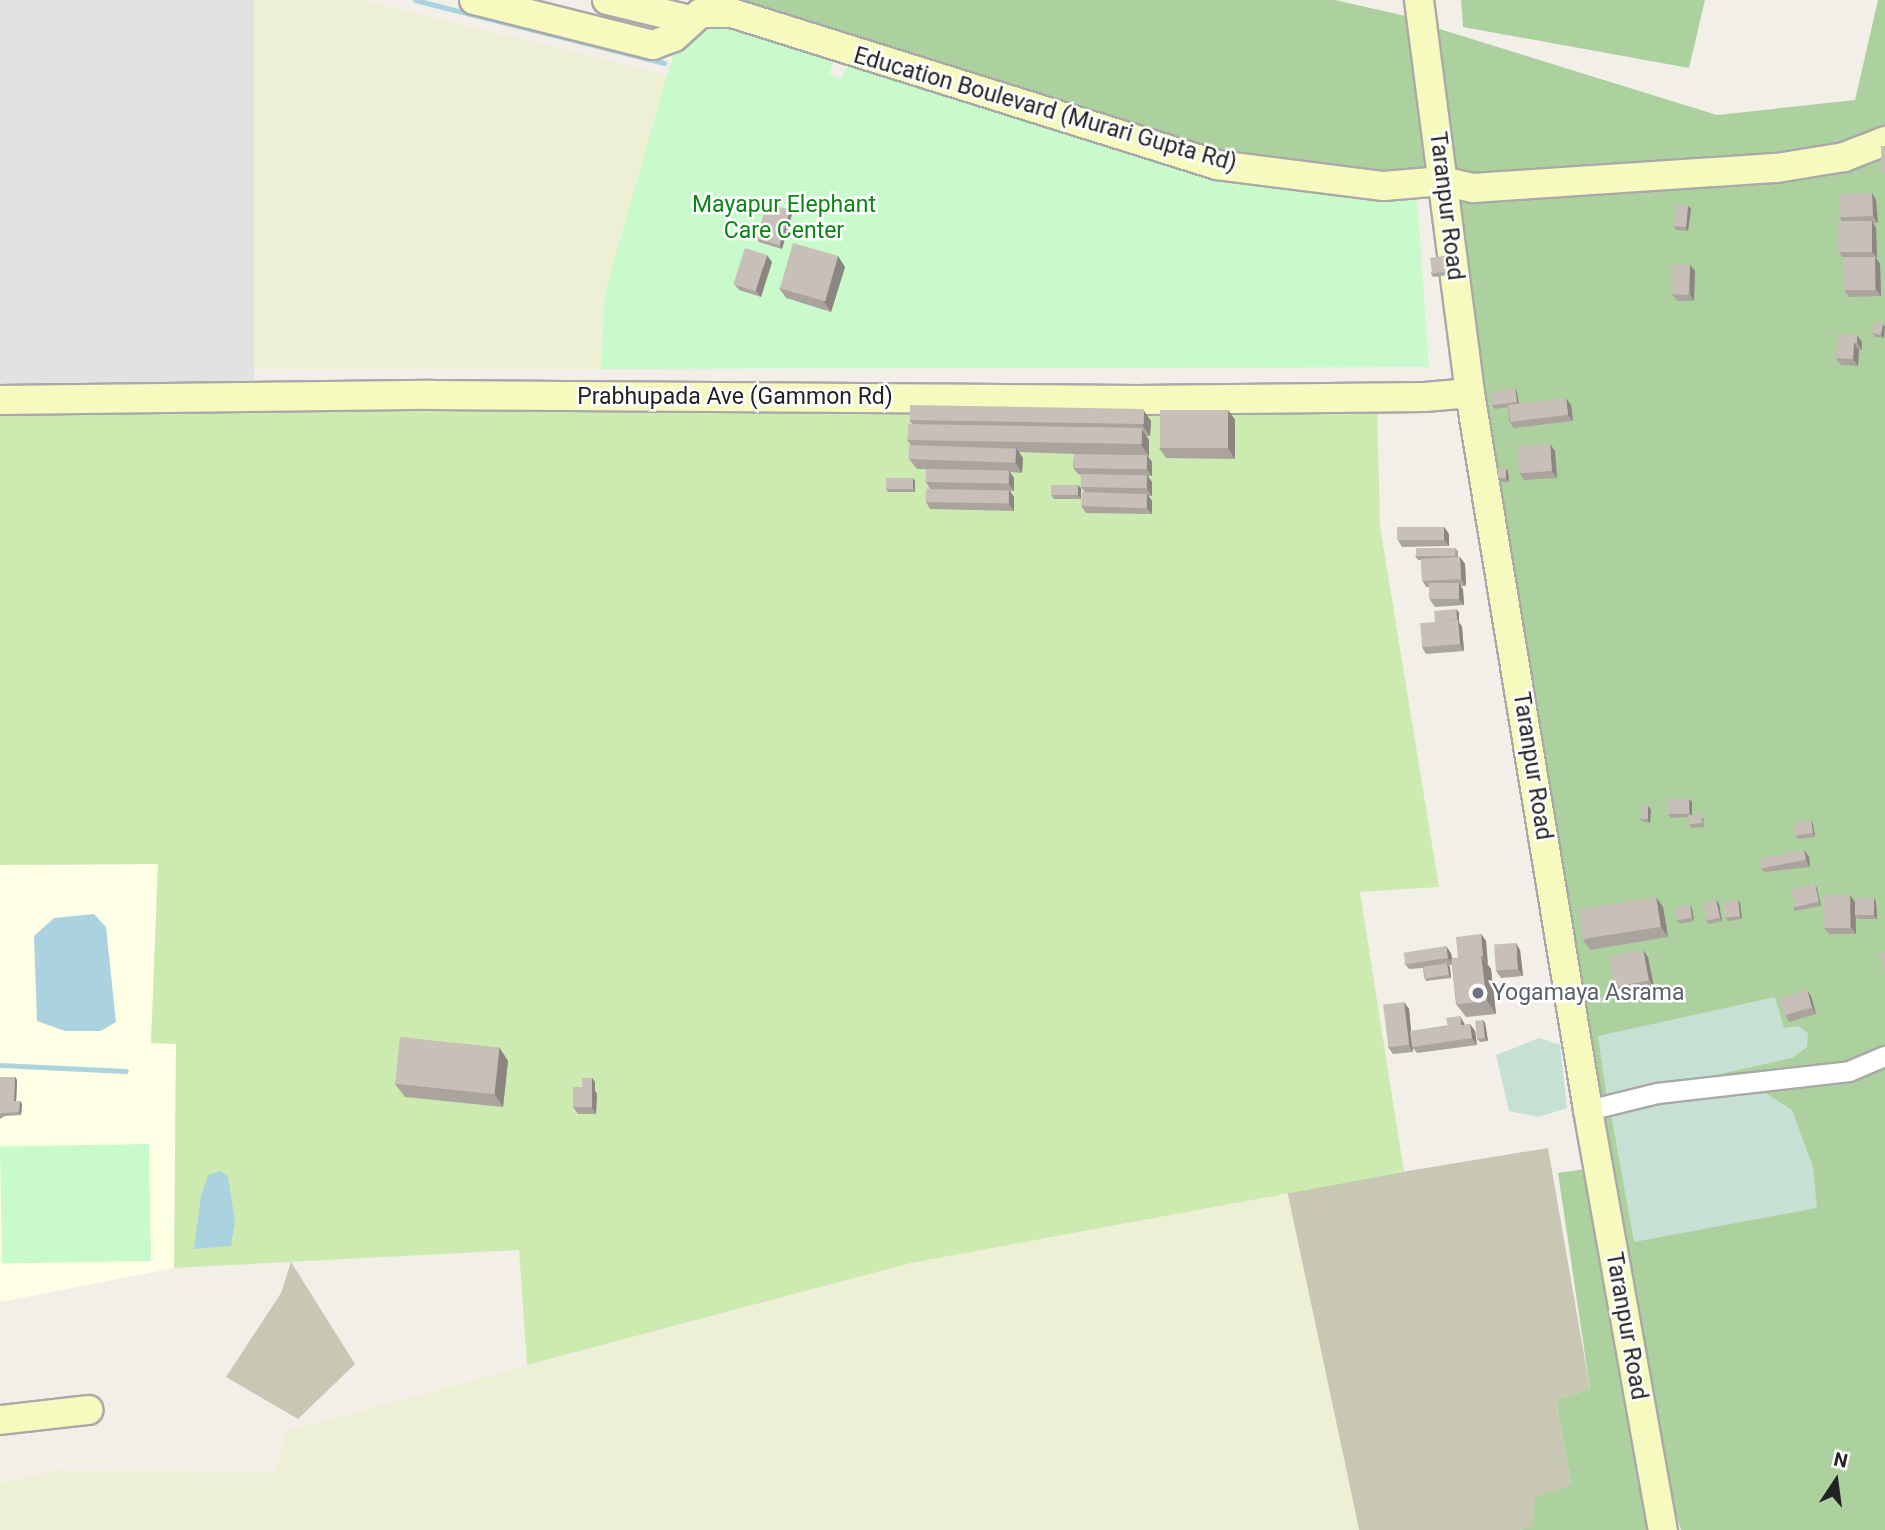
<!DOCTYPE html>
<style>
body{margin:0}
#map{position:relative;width:1885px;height:1530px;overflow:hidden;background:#f2efe9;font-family:Roboto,sans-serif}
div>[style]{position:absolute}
.education>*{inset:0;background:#ffffe5}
.construction>*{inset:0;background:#c7c7b4}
.farmland>*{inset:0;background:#eef0d5}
.grass>*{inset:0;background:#cdebb0}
.forest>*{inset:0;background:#add19e}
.wetland>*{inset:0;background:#c6e0d4}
.park>*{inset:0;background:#c8facc;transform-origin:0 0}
.parking>*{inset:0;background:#e2e2e2;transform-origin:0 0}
.water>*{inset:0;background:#aad3df}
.stream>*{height:5px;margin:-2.5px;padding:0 2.5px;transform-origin:2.5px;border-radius:2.5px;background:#aad3df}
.roads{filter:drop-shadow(2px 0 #a9a9a9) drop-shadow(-2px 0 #a9a9a9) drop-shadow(0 2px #a9a9a9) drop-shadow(0 -2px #a9a9a9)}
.street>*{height:19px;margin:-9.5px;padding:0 9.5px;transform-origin:9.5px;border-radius:9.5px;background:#fff}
.secondary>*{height:28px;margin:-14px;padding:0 14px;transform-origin:14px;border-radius:14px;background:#f7fabf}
.wall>*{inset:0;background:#aba49e}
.shaded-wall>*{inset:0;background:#8b8681}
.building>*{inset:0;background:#c7bfb8;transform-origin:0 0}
.dots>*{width:19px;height:19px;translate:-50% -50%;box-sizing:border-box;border:4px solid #fff;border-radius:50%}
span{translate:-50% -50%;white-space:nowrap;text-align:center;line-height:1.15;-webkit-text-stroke:5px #fff;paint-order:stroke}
.street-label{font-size:23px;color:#222}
.park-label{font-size:23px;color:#0c8416}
.worship-label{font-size:23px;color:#5b616d}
.left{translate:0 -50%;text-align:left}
.north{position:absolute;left:1801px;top:1446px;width:70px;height:70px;-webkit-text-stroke:5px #fff;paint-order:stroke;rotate:13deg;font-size:19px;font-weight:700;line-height:28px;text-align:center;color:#222}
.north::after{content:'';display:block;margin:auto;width:24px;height:32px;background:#222;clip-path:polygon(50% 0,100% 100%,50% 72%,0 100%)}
</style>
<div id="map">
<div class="education">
<i style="clip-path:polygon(158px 864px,151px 1043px,176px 1044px,174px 1268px,0 1302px,0 865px)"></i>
</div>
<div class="construction">
<i style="clip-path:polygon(1548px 1148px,1590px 1389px,1556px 1400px,1571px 1485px,1533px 1527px,1520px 1530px,1359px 1530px,1287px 1191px)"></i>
<i style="clip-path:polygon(291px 1262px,355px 1364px,298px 1419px,226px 1377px,281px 1293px)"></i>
</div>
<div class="farmland">
<i style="clip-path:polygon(254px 0,363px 0,667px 75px,605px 293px,601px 369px,232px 369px)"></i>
<i style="clip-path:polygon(1287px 1191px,1359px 1530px,0 1530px,0 1483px,56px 1470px,275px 1472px,286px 1431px,911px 1263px)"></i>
</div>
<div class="grass">
<i style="clip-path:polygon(1377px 398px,1380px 526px,1439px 887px,1360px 892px,1404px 1172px,911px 1263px,527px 1365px,519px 1250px,174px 1268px,176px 1044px,151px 1043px,158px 864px,0 865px,0 410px)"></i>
</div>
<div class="forest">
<i style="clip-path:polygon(724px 0,1335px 0,1410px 17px,1430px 165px,1382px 176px,1211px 152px)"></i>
<i style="clip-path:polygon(1461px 0,1705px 0,1689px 68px,1463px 27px)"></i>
<i style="clip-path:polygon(1878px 0,1885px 0,1885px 1530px,1681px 1530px,1667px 1485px,1479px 381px,1433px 27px,1717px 115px,1855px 100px)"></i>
<i style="clip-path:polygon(1592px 1168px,1655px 1530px,1520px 1530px,1533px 1526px,1535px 1497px,1571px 1485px,1556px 1400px,1590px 1389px,1558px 1173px)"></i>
</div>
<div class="wetland">
<i style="clip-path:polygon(1775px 997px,1784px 1028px,1798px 1026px,1808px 1033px,1807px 1047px,1792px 1058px,1607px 1099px,1598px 1036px)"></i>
<i style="clip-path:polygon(1539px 1038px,1560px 1045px,1567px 1108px,1538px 1117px,1509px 1111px,1496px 1055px)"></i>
<i style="clip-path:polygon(1761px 1090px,1792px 1110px,1813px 1167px,1817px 1208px,1634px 1242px,1611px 1115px,1659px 1102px)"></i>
</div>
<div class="park">
<i style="clip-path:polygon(706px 20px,836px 55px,829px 74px,841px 79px,851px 60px,1227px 179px,1417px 195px,1429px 367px,601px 369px,605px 293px,667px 75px,676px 48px)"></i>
<i style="left:149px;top:1144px;width:117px;height:149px;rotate:89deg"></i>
</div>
<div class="parking">
<i style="left:0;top:0;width:254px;height:385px"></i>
</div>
<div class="water">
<i style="clip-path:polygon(94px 914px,106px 927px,116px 1022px,101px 1031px,65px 1031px,37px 1021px,34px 936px,54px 918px)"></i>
<i style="clip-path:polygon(220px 1171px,228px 1176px,235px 1222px,231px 1246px,194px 1249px,201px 1195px,208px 1175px)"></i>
</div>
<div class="stream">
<i style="left:415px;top:0;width:257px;rotate:14.2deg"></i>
<i style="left:0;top:1065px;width:126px;rotate:2.7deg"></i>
</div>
<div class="roads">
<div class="street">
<i style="left:1588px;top:1110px;width:71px;rotate:-13.8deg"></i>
<i style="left:1657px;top:1093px;width:193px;rotate:-6.5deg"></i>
<i style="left:1849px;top:1071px;width:39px;rotate:-23deg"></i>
</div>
<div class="secondary">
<i style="left:474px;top:0;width:185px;rotate:14.1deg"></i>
<i style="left:653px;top:45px;width:22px;rotate:-21deg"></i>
<i style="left:674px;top:37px;width:36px;rotate:-42deg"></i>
<i style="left:701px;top:13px;width:31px"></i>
<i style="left:732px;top:13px;width:508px;rotate:17.4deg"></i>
<i style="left:1217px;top:165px;width:168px;rotate:7.2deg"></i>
<i style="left:1384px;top:186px;width:58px;rotate:-4.9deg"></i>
<i style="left:1442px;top:181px;width:32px;rotate:13deg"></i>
<i style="left:1473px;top:188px;width:305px;rotate:-3.8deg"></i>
<i style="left:1777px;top:168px;width:68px;rotate:-9.3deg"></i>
<i style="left:1844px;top:157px;width:44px;rotate:-21.3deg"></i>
<i style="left:607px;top:0;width:85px;rotate:13.5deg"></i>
<i style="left:1419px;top:0;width:396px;rotate:82.6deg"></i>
<i style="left:1470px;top:393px;width:727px;rotate:80.65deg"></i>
<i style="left:1588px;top:1110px;width:427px;rotate:79.9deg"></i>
<i style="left:0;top:400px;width:431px;rotate:-0.7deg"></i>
<i style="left:431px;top:395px;width:706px;rotate:0.41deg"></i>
<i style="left:1137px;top:400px;width:288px;rotate:-0.6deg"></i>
<i style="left:1425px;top:397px;width:45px;rotate:-5.1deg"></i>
<i style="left:0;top:1420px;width:89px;rotate:-6.5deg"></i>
</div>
</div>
<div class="wall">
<i style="clip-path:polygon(1872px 193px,1876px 200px,1878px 223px,1873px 223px,1876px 228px,1877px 258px,1880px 264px,1881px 296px,1849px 297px,1844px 290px,1843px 258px,1839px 252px,1842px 221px,1840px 218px)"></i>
<i style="clip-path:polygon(1688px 206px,1691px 209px,1688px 231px,1676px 230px,1674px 226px)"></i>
<i style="clip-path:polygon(790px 210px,792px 214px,782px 249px,759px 242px,756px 238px)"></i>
<i style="clip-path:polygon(838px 256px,845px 267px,831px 312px,786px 298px,779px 288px)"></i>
<i style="clip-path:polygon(1444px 256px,1447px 260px,1448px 275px,1433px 277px,1431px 273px)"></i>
<i style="clip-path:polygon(772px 262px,761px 297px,739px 290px,734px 284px)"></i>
<i style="clip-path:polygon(1690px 265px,1695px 271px,1694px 301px,1677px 301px,1672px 294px)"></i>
<i style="clip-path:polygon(1874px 322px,1884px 338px,1875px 337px,1872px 333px)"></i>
<i style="clip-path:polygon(1838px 334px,1862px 342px,1862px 350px,1859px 350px,1858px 366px,1841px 365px,1836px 358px)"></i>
<i style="clip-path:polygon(1517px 392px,1519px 403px,1571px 405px,1573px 421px,1514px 428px,1509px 421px,1508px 407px,1495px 409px,1492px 406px)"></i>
<i style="clip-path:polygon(1228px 410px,1235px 420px,1235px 459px,1166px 458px,1159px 448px)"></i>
<i style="clip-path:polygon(1144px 411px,1151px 421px,1150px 436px,1146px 436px,1149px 440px,1149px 456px,1147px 456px,1152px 462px,1152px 476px,1148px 476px,1152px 482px,1152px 496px,1149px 496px,1152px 501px,1152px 514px,1086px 513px,1081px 506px,1085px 492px,1081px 487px,1081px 475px,1078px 474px,1073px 468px,1074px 454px,1019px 452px,1023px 458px,1022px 473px,1010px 472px,1014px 478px,1014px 491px,1010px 491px,1014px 497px,1014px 511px,930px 509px,926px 502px,930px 489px,926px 482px,926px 469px,917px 469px,909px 459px,911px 445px,907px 440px,913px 425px,909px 420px)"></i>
<i style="clip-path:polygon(1555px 451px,1557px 478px,1524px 480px,1519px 473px)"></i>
<i style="clip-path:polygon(1506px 468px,1508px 472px,1509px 482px,1501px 482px,1499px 478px)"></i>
<i style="clip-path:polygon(915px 481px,915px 492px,888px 492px,886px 489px)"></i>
<i style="clip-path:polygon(1081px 488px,1081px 499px,1054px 499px,1051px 495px)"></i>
<i style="clip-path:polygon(1444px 527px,1449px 534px,1449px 546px,1402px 547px,1398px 540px)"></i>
<i style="clip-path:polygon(1455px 548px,1458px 551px,1458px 557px,1460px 557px,1465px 564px,1466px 586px,1461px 586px,1463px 590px,1464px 605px,1435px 607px,1430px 600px,1429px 587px,1426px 587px,1422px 580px,1421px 560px,1418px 560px,1415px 556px)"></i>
<i style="clip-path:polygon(1459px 612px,1459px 622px,1462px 627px,1464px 651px,1426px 654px,1422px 647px,1434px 622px)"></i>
<i style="clip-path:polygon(1692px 802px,1692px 815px,1704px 818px,1704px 827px,1691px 828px,1689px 824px,1688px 817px,1671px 818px,1668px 814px)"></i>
<i style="clip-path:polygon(1648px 806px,1651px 810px,1650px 823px,1643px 822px,1640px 819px)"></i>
<i style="clip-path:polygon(1813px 824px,1815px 837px,1798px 839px,1795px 835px)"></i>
<i style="clip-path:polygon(1804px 850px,1809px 857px,1810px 867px,1764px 872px,1759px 865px)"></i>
<i style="clip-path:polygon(1817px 888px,1821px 906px,1795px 911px,1793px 908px)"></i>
<i style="clip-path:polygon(1874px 898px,1876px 902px,1877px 919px,1858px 919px,1856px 917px,1856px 934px,1829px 934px,1824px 928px,1855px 901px)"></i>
<i style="clip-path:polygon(1716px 900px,1719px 904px,1722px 921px,1709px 924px,1706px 920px)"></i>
<i style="clip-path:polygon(1738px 900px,1740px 903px,1742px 919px,1728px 921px,1725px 918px)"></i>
<i style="clip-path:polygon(1690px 905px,1692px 909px,1694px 921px,1680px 924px,1677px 920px)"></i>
<i style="clip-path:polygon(1663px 907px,1668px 937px,1590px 950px,1583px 940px)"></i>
<i style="clip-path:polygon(1481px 934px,1486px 941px,1487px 964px,1491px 969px,1496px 1014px,1466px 1017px,1456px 1004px,1452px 965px,1449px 965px,1451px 978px,1426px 981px,1424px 977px,1423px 968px,1409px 969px,1404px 963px,1451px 953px,1452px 958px,1458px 958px)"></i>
<i style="clip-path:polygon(1520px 950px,1523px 976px,1501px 978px,1496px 971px)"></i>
<i style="clip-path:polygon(1648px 957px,1654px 987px,1620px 993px,1615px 986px)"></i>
<i style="clip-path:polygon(1811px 996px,1816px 1014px,1789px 1022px,1785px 1015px)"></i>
<i style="clip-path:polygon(1404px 1002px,1409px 1009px,1411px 1031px,1464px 1023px,1465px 1025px,1470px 1024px,1475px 1031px,1477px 1045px,1417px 1053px,1413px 1048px,1413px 1052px,1393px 1054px,1388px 1047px)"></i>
<i style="clip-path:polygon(1483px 1020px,1485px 1023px,1488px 1041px,1480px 1042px,1477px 1039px)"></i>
<i style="clip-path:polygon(499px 1047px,508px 1061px,503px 1107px,405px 1097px,395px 1084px)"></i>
<i style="clip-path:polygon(0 1077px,15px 1077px,17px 1080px,16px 1101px,20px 1101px,22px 1104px,21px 1115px,5px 1116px,0 1119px)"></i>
<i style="clip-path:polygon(592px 1078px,595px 1082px,595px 1091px,597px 1094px,596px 1114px,578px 1114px,573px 1107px,582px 1087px)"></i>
</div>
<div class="shaded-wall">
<i style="clip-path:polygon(1872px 193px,1876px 200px,1878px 223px,1873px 216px)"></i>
<i style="clip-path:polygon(1688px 206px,1691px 209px,1688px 231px,1686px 228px)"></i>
<i style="clip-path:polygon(790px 210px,792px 214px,782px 249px,780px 245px)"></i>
<i style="clip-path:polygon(1872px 221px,1876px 228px,1877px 258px,1872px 251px)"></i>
<i style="clip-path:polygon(767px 255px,772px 262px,761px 297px,756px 291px)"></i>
<i style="clip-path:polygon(838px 256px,845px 267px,831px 312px,824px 302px)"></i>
<i style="clip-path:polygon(1444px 256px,1447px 260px,1448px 275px,1446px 272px)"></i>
<i style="clip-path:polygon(1875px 257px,1880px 264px,1881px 296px,1876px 289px)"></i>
<i style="clip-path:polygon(1690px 265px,1695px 271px,1694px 301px,1690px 294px)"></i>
<i style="clip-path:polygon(1883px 324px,1885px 327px,1884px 338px,1881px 335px)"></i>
<i style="clip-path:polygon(1857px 335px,1862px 342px,1862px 350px,1857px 343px)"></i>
<i style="clip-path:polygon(1854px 343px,1859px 350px,1858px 366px,1853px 359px)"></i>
<i style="clip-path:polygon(1515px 388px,1517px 392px,1519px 406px,1517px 402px)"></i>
<i style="clip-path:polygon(1566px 398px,1571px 405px,1573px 421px,1568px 415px)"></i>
<i style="clip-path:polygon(1228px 410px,1235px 420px,1235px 459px,1228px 448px)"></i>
<i style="clip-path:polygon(1144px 411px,1151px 421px,1150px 436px,1143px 426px)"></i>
<i style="clip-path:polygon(1142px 430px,1149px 440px,1149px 456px,1141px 445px)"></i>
<i style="clip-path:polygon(1550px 444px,1555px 451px,1557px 478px,1552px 471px)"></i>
<i style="clip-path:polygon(1016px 448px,1023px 458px,1022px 473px,1015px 462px)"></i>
<i style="clip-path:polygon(1147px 455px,1152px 462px,1152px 476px,1147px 470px)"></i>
<i style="clip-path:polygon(1506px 468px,1508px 472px,1509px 482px,1506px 478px)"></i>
<i style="clip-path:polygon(1009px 471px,1014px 478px,1014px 491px,1009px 484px)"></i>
<i style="clip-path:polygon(1147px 475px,1152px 482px,1152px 496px,1147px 489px)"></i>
<i style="clip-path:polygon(913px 478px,915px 481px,915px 492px,913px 488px)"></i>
<i style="clip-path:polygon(1078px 485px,1081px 488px,1081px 499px,1078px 495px)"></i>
<i style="clip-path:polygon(1009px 490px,1014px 497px,1014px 511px,1009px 504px)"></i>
<i style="clip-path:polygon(1147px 494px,1152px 501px,1152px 514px,1147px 508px)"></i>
<i style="clip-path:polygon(1444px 527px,1449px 534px,1449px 546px,1444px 540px)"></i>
<i style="clip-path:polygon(1460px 557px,1465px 564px,1466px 586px,1461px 579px)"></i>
<i style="clip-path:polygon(1459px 583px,1463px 590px,1464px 605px,1459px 599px)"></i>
<i style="clip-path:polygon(1456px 609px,1459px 612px,1459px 622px,1462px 627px,1464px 651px,1460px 644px)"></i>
<i style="clip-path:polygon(1689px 799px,1692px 802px,1692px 816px,1690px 813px)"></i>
<i style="clip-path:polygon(1648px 806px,1651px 810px,1650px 823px,1647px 819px)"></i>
<i style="clip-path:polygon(1811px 820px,1813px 824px,1815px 837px,1813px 833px)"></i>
<i style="clip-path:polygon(1804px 850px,1809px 857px,1810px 867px,1806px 860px)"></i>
<i style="clip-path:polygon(1815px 884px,1817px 888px,1821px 906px,1819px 902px)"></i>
<i style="clip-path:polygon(1850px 895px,1855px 902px,1856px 934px,1851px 927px)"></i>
<i style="clip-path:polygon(1656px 897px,1663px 907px,1668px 937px,1661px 927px)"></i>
<i style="clip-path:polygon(1874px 898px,1876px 902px,1877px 919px,1874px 915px)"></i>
<i style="clip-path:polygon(1716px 900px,1719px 904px,1722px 921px,1720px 918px)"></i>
<i style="clip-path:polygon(1738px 900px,1740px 903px,1742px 919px,1740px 916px)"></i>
<i style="clip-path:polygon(1690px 905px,1692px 909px,1694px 921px,1692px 918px)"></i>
<i style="clip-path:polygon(1481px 934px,1486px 941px,1488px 964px,1483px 957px)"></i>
<i style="clip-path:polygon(1516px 943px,1520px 950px,1523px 976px,1518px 969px)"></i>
<i style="clip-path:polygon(1446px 946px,1451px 953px,1453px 965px,1448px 958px)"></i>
<i style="clip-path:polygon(1643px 950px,1648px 957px,1654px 987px,1649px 980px)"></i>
<i style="clip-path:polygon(1481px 955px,1491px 969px,1496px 1014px,1487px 1001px)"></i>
<i style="clip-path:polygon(1447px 963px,1450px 967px,1451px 978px,1449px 975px)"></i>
<i style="clip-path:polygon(1807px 990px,1811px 996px,1816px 1014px,1812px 1007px)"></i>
<i style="clip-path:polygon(1404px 1002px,1409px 1009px,1413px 1052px,1409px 1045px)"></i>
<i style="clip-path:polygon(1460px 1016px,1464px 1023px,1466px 1032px,1461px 1025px)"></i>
<i style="clip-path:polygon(1483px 1020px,1485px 1023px,1488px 1041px,1485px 1038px)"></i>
<i style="clip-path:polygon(1470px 1024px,1475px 1031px,1477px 1045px,1472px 1038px)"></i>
<i style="clip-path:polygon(499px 1047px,508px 1061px,503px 1107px,494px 1093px)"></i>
<i style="clip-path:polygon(15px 1077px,17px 1080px,16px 1104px,14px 1101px)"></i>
<i style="clip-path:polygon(592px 1078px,595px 1082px,595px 1091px,597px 1094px,596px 1114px,592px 1108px)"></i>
<i style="clip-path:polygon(20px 1101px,22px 1104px,21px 1115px,19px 1112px)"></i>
</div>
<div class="building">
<i style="clip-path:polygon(1881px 146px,1885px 146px,1885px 174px,1882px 174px)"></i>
<i style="left:1872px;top:193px;width:23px;height:33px;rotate:88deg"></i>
<i style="left:767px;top:203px;width:24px;height:37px;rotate:17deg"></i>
<i style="left:1676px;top:205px;width:12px;height:21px;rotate:5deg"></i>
<i style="left:1838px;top:221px;width:34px;height:31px"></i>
<i style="left:793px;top:243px;width:47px;height:47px;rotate:16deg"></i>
<i style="left:745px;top:248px;width:23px;height:38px;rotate:18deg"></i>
<i style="left:1444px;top:256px;width:16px;height:14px;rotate:83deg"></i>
<i style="left:1843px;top:257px;width:32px;height:33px"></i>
<i style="left:1672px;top:264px;width:18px;height:30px;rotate:3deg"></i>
<i style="left:1874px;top:322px;width:9px;height:11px;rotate:13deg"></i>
<i style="clip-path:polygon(1838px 334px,1857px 335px,1857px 343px,1854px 343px,1853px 359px,1836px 358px)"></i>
<i style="left:1515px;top:388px;width:14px;height:25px;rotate:82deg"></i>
<i style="left:1566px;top:398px;width:17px;height:58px;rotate:83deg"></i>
<i style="left:910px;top:405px;width:234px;height:15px;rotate:1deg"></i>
<i style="left:1160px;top:410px;width:68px;height:38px"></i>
<i style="left:908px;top:424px;width:234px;height:16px;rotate:1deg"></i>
<i style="left:1550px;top:444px;width:27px;height:33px;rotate:86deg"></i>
<i style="left:909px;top:445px;width:107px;height:14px;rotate:2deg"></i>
<i style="left:1074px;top:454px;width:73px;height:14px;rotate:1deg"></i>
<i style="left:1498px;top:468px;width:8px;height:10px"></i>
<i style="left:926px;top:469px;width:83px;height:13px;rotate:1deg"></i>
<i style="left:1081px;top:474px;width:66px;height:13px;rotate:1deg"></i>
<i style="left:886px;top:478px;width:27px;height:11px"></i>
<i style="left:1051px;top:485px;width:27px;height:10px"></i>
<i style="left:926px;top:489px;width:83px;height:13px;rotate:1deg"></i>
<i style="left:1082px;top:492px;width:65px;height:14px;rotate:2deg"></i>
<i style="left:1397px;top:527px;width:47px;height:13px"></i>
<i style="left:1416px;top:548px;width:39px;height:8px"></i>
<i style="left:1460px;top:557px;width:22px;height:39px;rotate:87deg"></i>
<i style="left:1459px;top:583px;width:16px;height:30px;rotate:90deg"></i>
<i style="left:1456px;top:609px;width:11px;height:22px;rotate:85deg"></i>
<i style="left:1458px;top:620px;width:24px;height:38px;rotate:85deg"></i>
<i style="left:1667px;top:799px;width:22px;height:15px"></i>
<i style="left:1641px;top:806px;width:7px;height:13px"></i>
<i style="left:1701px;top:814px;width:9px;height:13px;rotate:84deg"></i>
<i style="left:1811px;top:820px;width:13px;height:18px;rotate:81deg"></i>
<i style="left:1804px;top:850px;width:10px;height:46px;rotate:79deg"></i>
<i style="left:1815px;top:884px;width:18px;height:25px;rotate:77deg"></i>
<i style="left:1824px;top:895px;width:26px;height:33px"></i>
<i style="left:1656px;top:897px;width:30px;height:79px;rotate:81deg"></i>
<i style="left:1874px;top:898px;width:17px;height:19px;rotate:90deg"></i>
<i style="left:1716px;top:900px;width:18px;height:13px;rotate:77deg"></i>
<i style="left:1738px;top:900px;width:16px;height:15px;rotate:83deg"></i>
<i style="left:1690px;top:905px;width:13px;height:15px;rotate:81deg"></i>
<i style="clip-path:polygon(1481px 934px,1483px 957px,1481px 955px,1458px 958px,1456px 937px)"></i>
<i style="left:1516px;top:943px;width:26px;height:22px;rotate:86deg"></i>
<i style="left:1446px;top:946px;width:12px;height:43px;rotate:81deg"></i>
<i style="left:1643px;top:950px;width:31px;height:35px;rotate:79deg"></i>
<i style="clip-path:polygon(1885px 952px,1885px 969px,1883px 969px,1879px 953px)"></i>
<i style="left:1481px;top:955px;width:46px;height:30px;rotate:83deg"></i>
<i style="left:1447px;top:963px;width:12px;height:24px;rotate:81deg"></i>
<i style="left:1807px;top:990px;width:18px;height:29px;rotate:74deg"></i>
<i style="left:1404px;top:1002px;width:43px;height:21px;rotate:83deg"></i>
<i style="clip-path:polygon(1460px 1016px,1461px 1025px,1470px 1024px,1472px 1038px,1412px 1047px,1410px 1031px,1448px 1026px,1446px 1018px)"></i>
<i style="left:1483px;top:1020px;width:18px;height:8px;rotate:84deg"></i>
<i style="left:400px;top:1037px;width:100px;height:47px;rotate:6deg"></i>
<i style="clip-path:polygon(0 1077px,15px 1077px,14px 1101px,20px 1101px,19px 1112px,2px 1113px,0 1114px)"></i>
<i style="left:582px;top:1078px;width:10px;height:9px"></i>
<i style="left:573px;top:1087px;width:19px;height:20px"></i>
</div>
<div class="dots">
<i style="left:1478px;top:993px;background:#6b7280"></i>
</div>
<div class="street-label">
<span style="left:1045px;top:110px;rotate:16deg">Education Boulevard (Murari Gupta Rd)</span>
<span style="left:1446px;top:206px;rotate:83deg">Taranpur Road</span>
<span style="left:735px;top:397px">Prabhupada Ave (Gammon Rd)</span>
<span style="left:1532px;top:766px;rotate:81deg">Taranpur Road</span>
<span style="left:1626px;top:1326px;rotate:80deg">Taranpur Road</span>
</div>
<div class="park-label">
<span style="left:784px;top:218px">Mayapur Elephant<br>Care Center</span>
</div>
<div class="worship-label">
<span class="left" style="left:1492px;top:993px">Yogamaya Asrama</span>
</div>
<div class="north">N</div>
</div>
